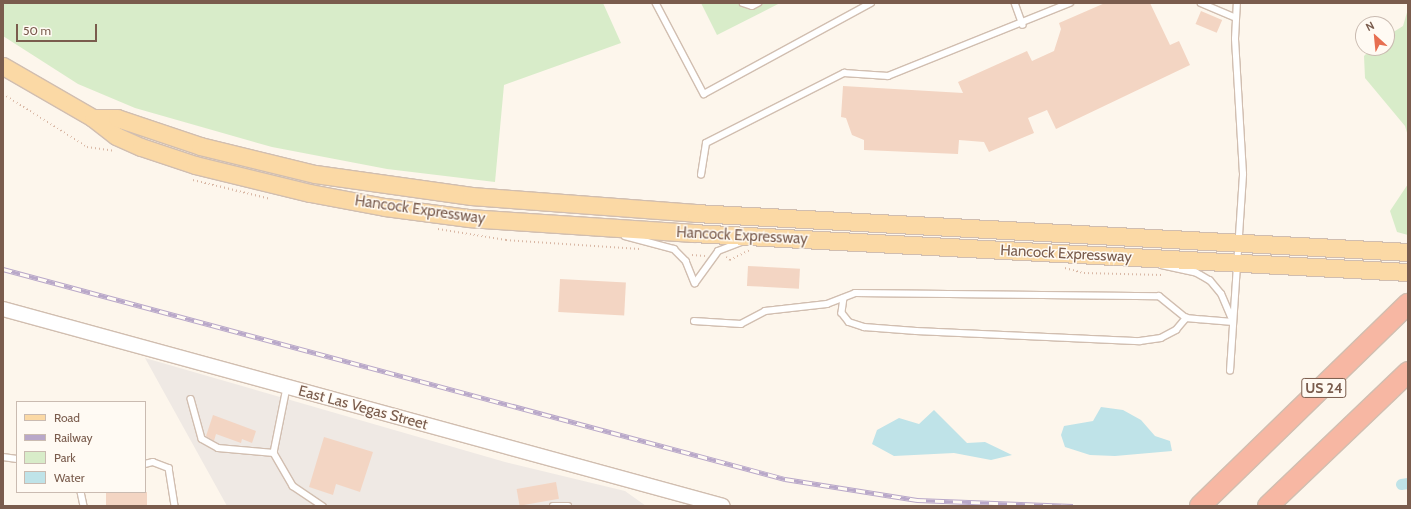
<!DOCTYPE html>
<style>
body{margin:0}
#map{position:relative;width:1411px;height:509px;overflow:hidden;background:#fdf6ec;font-family:Cabin,sans-serif}
div>[style]{position:absolute}
.industrial>*{inset:0;background:#efe9e4}
.green>*{inset:0;background:#d8ecc9}
.water>*{inset:0;background:#bfe3e8}
.canal>*{height:11px;margin:-5.5px;padding:0 5.5px;transform-origin:5.5px;border-radius:5.5px;background:#bfe3e8}
.building>*{inset:0;background:#f3d5c3;transform-origin:0 0}
.path>*{height:2px;margin-top:-1px;transform-origin:0;background:repeating-linear-gradient(90deg,#d9b8a5 0 1px,transparent 0 4px)}
.roads{filter:drop-shadow(1px 0 #d1beb0) drop-shadow(-1px 0 #d1beb0) drop-shadow(0 1px #d1beb0) drop-shadow(0 -1px #d1beb0)}
.service>*{height:5.5px;margin:-2.75px;padding:0 2.75px;transform-origin:2.75px;border-radius:2.75px;background:#fff}
.tertiary>*{height:14px;margin:-7px;padding:0 7px;transform-origin:7px;border-radius:7px;background:#fff}
.primary>*{height:17px;margin:-8.5px;padding:0 8.5px;transform-origin:8.5px;border-radius:8.5px;background:#fbd9a5}
.motorway>*{height:20px;margin:-10px;padding:0 10px;transform-origin:10px;border-radius:10px;background:#f7b7a3}
.rail>*{height:4.5px;margin-top:-2.25px;transform-origin:0;background:repeating-linear-gradient(90deg,#fffaf3 0 9px,#b9a8c9 0 18px);box-sizing:border-box;border-block:1px solid #b9a8c9}
span{translate:-50% -50%;white-space:nowrap;text-align:center;line-height:1.15;-webkit-text-stroke:3px #fffaf3;paint-order:stroke}
.shield-label span{padding:1px 3px;background:#fffaf3;border:1px solid;border-radius:3px;-webkit-text-stroke-width:0}
.shield-label{font-size:14px;color:#7a5c4d;font-weight:700}
.street-label{font-size:15px;color:#7a5c4d}
.frame{position:absolute;inset:0;border:4px solid #7a5c4d;pointer-events:none}
.legend{position:absolute;left:16px;top:401px;width:130px;height:92px;box-sizing:border-box;background:#fffaf3;border:1px solid #cabbb1;margin:0;padding:5px 7px;list-style:none;font-size:12px;color:#7a5c4d}
.legend li{display:flex;align-items:center;gap:8px;height:20px}
.legend b{width:20px;border:1px solid #cabbb1}
.north{position:absolute;left:1355px;top:16px;width:40px;height:40px;box-sizing:border-box;background:#fffaf3;border:1px solid #cabbb1;border-radius:50%;rotate:333deg;font-size:11px;font-weight:700;line-height:16px;text-align:center;color:#7a5c4d}
.north::after{content:'';display:block;margin:auto;width:14px;height:18px;background:#e76f51;clip-path:polygon(50% 0,100% 100%,50% 72%,0 100%)}
.scale{position:absolute;left:16px;top:24px;width:81px;height:18px;box-sizing:border-box;border:2px solid #7a5c4d;border-top:0;padding-left:5px;font-size:12px;line-height:14px;white-space:nowrap;color:#7a5c4d;-webkit-text-stroke:3px #fffaf3;paint-order:stroke}
</style>
<div id="map">
<div class="industrial">
<i style="clip-path:polygon(145px 358px,505px 462px,625px 491px,646px 506px,227px 506px)"></i>
</div>
<div class="green">
<i style="clip-path:polygon(3px 3px,603px 3px,621px 43px,504px 85px,495px 182px,387px 169px,272px 147px,135px 108px,78px 84px,3px 36px)"></i>
<i style="clip-path:polygon(701px 3px,780px 3px,717px 35px)"></i>
<i style="clip-path:polygon(1408px 9px,1408px 136px,1405px 126px,1365px 78px,1364px 56px,1372px 48px,1387px 48px,1387px 36px,1403px 26px)"></i>
<i style="clip-path:polygon(1408px 184px,1408px 235px,1397px 232px,1390px 211px)"></i>
</div>
<div class="water">
<i style="clip-path:polygon(1101px 407px,1123px 410px,1141px 420px,1155px 436px,1170px 441px,1172px 451px,1115px 456px,1090px 455px,1065px 447px,1061px 435px,1064px 426px,1093px 421px)"></i>
<i style="clip-path:polygon(934px 410px,967px 443px,985px 442px,1012px 455px,991px 460px,954px 453px,894px 456px,872px 444px,877px 430px,899px 418px,919px 424px)"></i>
</div>
<div class="canal">
<i style="left:1401px;top:484px;width:7px;rotate:-8deg"></i>
</div>
<div class="building">
<i style="clip-path:polygon(1105px 3px,1150px 3px,1170px 45px,1179px 41px,1190px 65px,1056px 129px,1047px 110px,1028px 118px,1034px 133px,989px 152px,984px 142px,959px 140px,958px 154px,864px 150px,864px 140px,852px 135px,846px 118px,841px 117px,843px 86px,963px 93px,958px 82px,1027px 51px,1032px 61px,1054px 51px,1061px 29px,1059px 23px)"></i>
<i style="left:1201px;top:11px;width:23px;height:14px;rotate:23deg"></i>
<i style="left:748px;top:266px;width:52px;height:20px;rotate:3deg"></i>
<i style="left:560px;top:279px;width:66px;height:33px;rotate:3deg"></i>
<i style="clip-path:polygon(213px 415px,256px 431px,252px 443px,242px 439px,241px 443px,216px 434px,214px 441px,206px 436px)"></i>
<i style="clip-path:polygon(324px 437px,373px 452px,360px 492px,336px 484px,333px 495px,309px 487px)"></i>
<i style="left:556px;top:482px;width:17px;height:40px;rotate:80deg"></i>
<i style="left:106px;top:492px;width:41px;height:14px"></i>
</div>
<div class="path">
<i style="left:3px;top:94px;width:99px;rotate:32.2deg"></i>
<i style="left:87px;top:147px;width:27px;rotate:8deg"></i>
<i style="left:193px;top:180px;width:80px;rotate:13.7deg"></i>
<i style="left:438px;top:229px;width:69px;rotate:9.2deg"></i>
<i style="left:506px;top:240px;width:134px;rotate:3.8deg"></i>
<i style="left:692px;top:255px;width:13px;rotate:4deg"></i>
<i style="left:726px;top:257px;width:5px;rotate:37deg"></i>
<i style="left:730px;top:260px;width:22px;rotate:-27deg"></i>
<i style="left:1065px;top:268px;width:20px;rotate:15deg"></i>
<i style="left:1084px;top:273px;width:78px;rotate:1.5deg"></i>
</div>
<div class="roads">
<div class="service">
<i style="left:656px;top:3px;width:103px;rotate:62.2deg"></i>
<i style="left:704px;top:94px;width:190px;rotate:-28.6deg"></i>
<i style="left:743px;top:3px;width:9px;rotate:18deg"></i>
<i style="left:752px;top:6px;width:7px;rotate:-27deg"></i>
<i style="left:1015px;top:3px;width:23px;rotate:70deg"></i>
<i style="left:1201px;top:3px;width:38px;rotate:23deg"></i>
<i style="left:701px;top:175px;width:32px;rotate:-81deg"></i>
<i style="left:706px;top:143px;width:155px;rotate:-26.9deg"></i>
<i style="left:844px;top:73px;width:44px;rotate:3.9deg"></i>
<i style="left:888px;top:76px;width:196px;rotate:-21.9deg"></i>
<i style="left:625px;top:236px;width:51px;rotate:14.9deg"></i>
<i style="left:674px;top:249px;width:17px;rotate:45deg"></i>
<i style="left:686px;top:261px;width:24px;rotate:68deg"></i>
<i style="left:695px;top:283px;width:39px;rotate:-54deg"></i>
<i style="left:718px;top:251px;width:26px;rotate:-21deg"></i>
<i style="left:844px;top:298px;width:15px;rotate:98deg"></i>
<i style="left:842px;top:313px;width:11px;rotate:52deg"></i>
<i style="left:849px;top:322px;width:16px;rotate:18deg"></i>
<i style="left:864px;top:327px;width:52px;rotate:4.4deg"></i>
<i style="left:916px;top:331px;width:224px;rotate:2.6deg"></i>
<i style="left:1140px;top:341px;width:21px;rotate:-8deg"></i>
<i style="left:1161px;top:338px;width:17px;rotate:-28deg"></i>
<i style="left:1176px;top:330px;width:16px;rotate:-50deg"></i>
<i style="left:694px;top:321px;width:47px;rotate:3.7deg"></i>
<i style="left:741px;top:324px;width:27px;rotate:-28deg"></i>
<i style="left:765px;top:311px;width:62px;rotate:-6.4deg"></i>
<i style="left:827px;top:304px;width:30px;rotate:-21deg"></i>
<i style="left:855px;top:293px;width:304px;rotate:0.6deg"></i>
<i style="left:1159px;top:296px;width:35px;rotate:39deg"></i>
<i style="left:1186px;top:318px;width:47px;rotate:4.9deg"></i>
<i style="left:1233px;top:322px;width:30px;rotate:-113deg"></i>
<i style="left:1221px;top:294px;width:17px;rotate:-130deg"></i>
<i style="left:1210px;top:281px;width:16px;rotate:-150deg"></i>
<i style="left:1196px;top:273px;width:35px;rotate:-168deg"></i>
<i style="left:1230px;top:371px;width:197px;rotate:-86.2deg"></i>
<i style="left:1243px;top:174px;width:135px;rotate:-93.4deg"></i>
<i style="left:1235px;top:39px;width:36px;rotate:-87deg"></i>
<i style="left:287px;top:388px;width:66px;rotate:101.3deg"></i>
<i style="left:274px;top:453px;width:38px;rotate:60deg"></i>
<i style="left:293px;top:486px;width:36px;rotate:34deg"></i>
<i style="left:191px;top:399px;width:41px;rotate:74.6deg"></i>
<i style="left:202px;top:439px;width:18px;rotate:29deg"></i>
<i style="left:218px;top:448px;width:56px;rotate:5.1deg"></i>
<i style="left:3px;top:457px;width:14px;rotate:8deg"></i>
<i style="left:145px;top:464px;width:8px;rotate:-14deg"></i>
<i style="left:153px;top:462px;width:17px;rotate:21deg"></i>
<i style="left:169px;top:468px;width:38px;rotate:81deg"></i>
<i style="left:81px;top:492px;width:14px;rotate:78deg"></i>
<i style="left:553px;top:506px;width:15px"></i>
</div>
<div class="tertiary">
<i style="left:3px;top:309px;width:746px;rotate:15.3deg"></i>
</div>
<div class="primary">
<i style="left:3px;top:66px;width:104px;rotate:30deg"></i>
<i style="left:93px;top:118px;width:29px;rotate:38deg"></i>
<i style="left:116px;top:136px;width:27px;rotate:24deg"></i>
<i style="left:141px;top:147px;width:57px;rotate:18.4deg"></i>
<i style="left:195px;top:165px;width:118px;rotate:13.7deg"></i>
<i style="left:310px;top:193px;width:76px;rotate:10.6deg"></i>
<i style="left:385px;top:207px;width:85px;rotate:7.5deg"></i>
<i style="left:469px;top:218px;width:224px;rotate:3.8deg"></i>
<i style="left:692px;top:233px;width:717px;rotate:3.12deg"></i>
<i style="left:93px;top:118px;width:24px"></i>
<i style="left:117px;top:118px;width:88px;rotate:18.6deg"></i>
<i style="left:200px;top:146px;width:118px;rotate:13.7deg"></i>
<i style="left:315px;top:174px;width:158px;rotate:8deg"></i>
<i style="left:471px;top:196px;width:225px;rotate:4.3deg"></i>
<i style="left:695px;top:213px;width:714px;rotate:3.13deg"></i>
</div>
<div class="motorway">
<i style="left:1200px;top:506px;width:290px;rotate:-44.2deg"></i>
<i style="left:1268px;top:506px;width:194px;rotate:-43.7deg"></i>
</div>
</div>
<div class="rail">
<i style="left:3px;top:269px;width:810px;rotate:15.03deg"></i>
<i style="left:785px;top:479px;width:134px;rotate:9deg"></i>
<i style="left:917px;top:500px;width:156px;rotate:2.2deg"></i>
</div>
<div class="shield-label">
<span style="left:1324px;top:388px">US 24</span>
</div>
<div class="street-label">
<span style="left:420px;top:210px;rotate:8deg">Hancock Expressway</span>
<span style="left:742px;top:236px;rotate:3deg">Hancock Expressway</span>
<span style="left:1066px;top:254px;rotate:3deg">Hancock Expressway</span>
<span style="left:363px;top:408px;rotate:15deg">East Las Vegas Street</span>
</div>
<div class="frame"></div>
<ul class="legend">
<li><b style="height:5px;background:#fbd9a5"></b>Road</li>
<li><b style="height:5px;background:#b9a8c9"></b>Railway</li>
<li><b style="height:11px;background:#d8ecc9"></b>Park</li>
<li><b style="height:11px;background:#bfe3e8"></b>Water</li>
</ul>
<div class="north">N</div>
<div class="scale">50 m</div>
</div>
